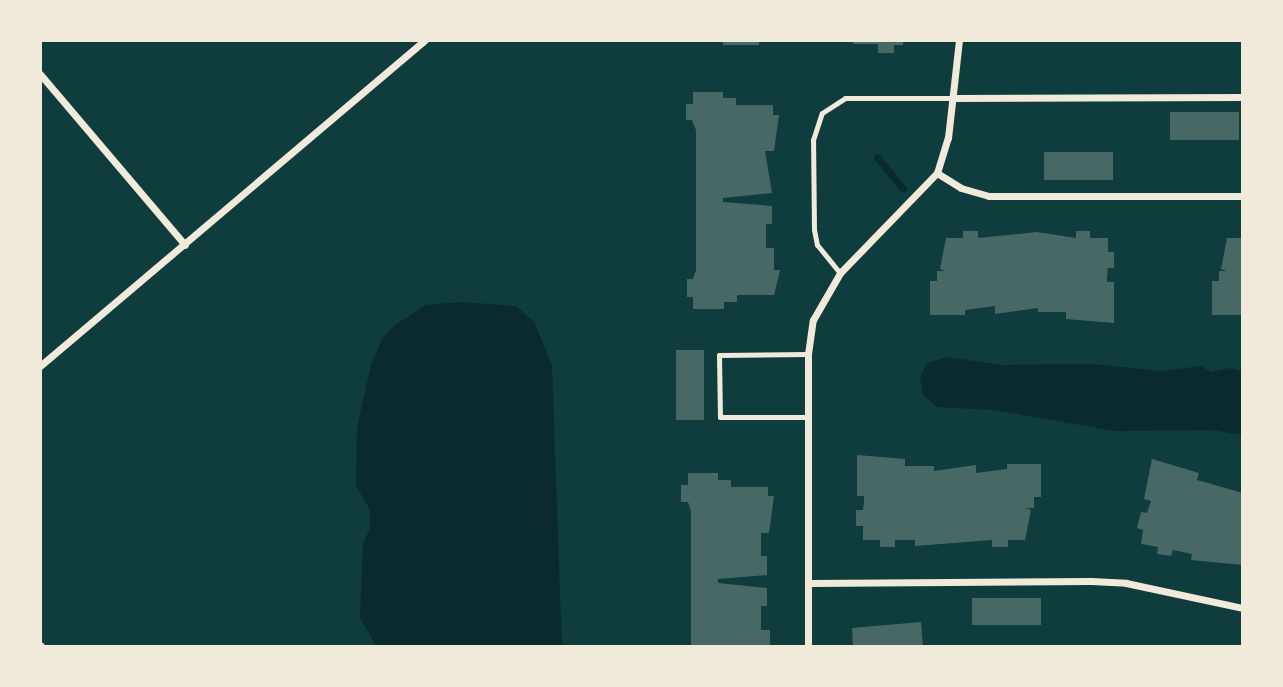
<!DOCTYPE html>
<style>
body{margin:0}
#map{position:relative;width:1283px;height:687px;overflow:hidden;background:#0f3d3e;font-family:Raleway,sans-serif}
div>[style]{position:absolute}
.water>*{inset:0;background:#0a2a2b}
.stream>*{height:7px;margin:-3.5px;padding:0 3.5px;transform-origin:3.5px;border-radius:3.5px;background:#0a2a2b}
.building>*{inset:0;background:#486865;transform-origin:0 0}
.service>*{height:5px;margin:-2.5px;padding:0 2.5px;transform-origin:2.5px;border-radius:2.5px;background:#f1e9da}
.minor>*{height:7px;margin:-3.5px;padding:0 3.5px;transform-origin:3.5px;border-radius:3.5px;background:#f1e9da}
span{translate:-50% -50%;white-space:nowrap;text-align:center;line-height:1.15;-webkit-text-stroke:7px #f1e9da;paint-order:stroke}
.frame{position:absolute;inset:0;border:42px solid #f1e9da;pointer-events:none}
</style>
<div id="map">
<div class="water">
<i style="clip-path:polygon(461px 302px,516px 306px,535px 323px,552px 366px,562px 647px,377px 647px,360px 618px,363px 544px,370px 528px,370px 510px,356px 486px,357px 428px,371px 364px,383px 338px,395px 325px,426px 305px)"></i>
<i style="clip-path:polygon(947px 357px,1002px 365px,1091px 364px,1162px 371px,1201px 366px,1211px 372px,1230px 368px,1243px 371px,1243px 435px,1211px 430px,1115px 431px,993px 410px,937px 407px,923px 395px,920px 377px,927px 363px)"></i>
</div>
<div class="stream">
<i style="left:877px;top:157px;width:41px;rotate:50.9deg"></i>
</div>
<div class="building">
<i style="left:723px;top:40px;width:36px;height:5px"></i>
<i style="clip-path:polygon(853px 40px,903px 40px,903px 45px,894px 45px,894px 53px,878px 53px,878px 44px,853px 44px)"></i>
<i style="clip-path:polygon(693px 92px,723px 92px,723px 98px,736px 98px,736px 105px,773px 105px,773px 115px,779px 115px,774px 151px,765px 151px,772px 193px,723px 198px,723px 202px,772px 206px,772px 224px,766px 224px,766px 248px,774px 248px,774px 270px,780px 270px,774px 295px,737px 295px,737px 302px,724px 302px,724px 309px,693px 309px,693px 297px,687px 297px,687px 279px,693px 279px,696px 270px,696px 130px,692px 120px,686px 120px,686px 104px,693px 104px)"></i>
<i style="left:1239px;top:112px;width:28px;height:69px;rotate:90deg"></i>
<i style="left:1113px;top:152px;width:28px;height:69px;rotate:90deg"></i>
<i style="clip-path:polygon(963px 231px,978px 231px,978px 238px,1037px 232px,1076px 238px,1076px 231px,1090px 231px,1090px 238px,1108px 238px,1108px 252px,1114px 252px,1114px 268px,1108px 268px,1107px 277px,1107px 282px,1114px 282px,1114px 323px,1066px 319px,1066px 312px,1038px 312px,1038px 308px,995px 314px,995px 306px,965px 310px,965px 315px,930px 315px,930px 281px,937px 281px,937px 271px,946px 271px,940px 269px,946px 238px,963px 238px)"></i>
<i style="clip-path:polygon(1227px 238px,1243px 238px,1243px 315px,1212px 315px,1212px 281px,1219px 281px,1219px 271px,1227px 271px,1221px 269px)"></i>
<i style="left:676px;top:350px;width:28px;height:70px"></i>
<i style="clip-path:polygon(857px 455px,905px 459px,905px 466px,934px 466px,934px 471px,976px 465px,976px 473px,1007px 469px,1007px 464px,1041px 464px,1041px 497px,1034px 497px,1034px 508px,1025px 508px,1031px 510px,1025px 540px,1008px 540px,1008px 547px,992px 547px,992px 540px,915px 546px,915px 540px,895px 540px,895px 547px,880px 547px,880px 540px,863px 540px,863px 526px,856px 526px,856px 510px,863px 510px,864px 501px,864px 496px,857px 496px)"></i>
<i style="clip-path:polygon(1152px 459px,1199px 473px,1197px 480px,1243px 493px,1243px 565px,1191px 560px,1192px 554px,1173px 550px,1171px 556px,1157px 554px,1158px 547px,1141px 544px,1143px 530px,1137px 528px,1141px 512px,1147px 513px,1151px 501px,1144px 499px)"></i>
<i style="clip-path:polygon(688px 473px,718px 473px,718px 480px,731px 480px,731px 487px,768px 487px,768px 496px,774px 496px,769px 533px,761px 533px,761px 556px,767px 556px,767px 575px,718px 579px,718px 583px,767px 588px,767px 606px,761px 606px,761px 630px,770px 630px,770px 647px,691px 647px,691px 511px,688px 502px,681px 502px,681px 485px,688px 485px)"></i>
<i style="left:972px;top:598px;width:69px;height:27px"></i>
<i style="clip-path:polygon(921px 622px,923px 647px,853px 647px,852px 628px)"></i>
</div>
<div class="service">
<i style="left:840px;top:273px;width:36px;rotate:-129deg"></i>
<i style="left:817px;top:245px;width:15px;rotate:-101deg"></i>
<i style="left:814px;top:230px;width:90px;rotate:-90.6deg"></i>
<i style="left:813px;top:140px;width:28px;rotate:-72deg"></i>
<i style="left:822px;top:113px;width:27px;rotate:-33deg"></i>
<i style="left:845px;top:98px;width:109px"></i>
<i style="left:808px;top:354px;width:89px;rotate:179.4deg"></i>
<i style="left:719px;top:355px;width:62px;rotate:89.1deg"></i>
<i style="left:720px;top:417px;width:88px"></i>
</div>
<div class="minor">
<i style="left:40px;top:74px;width:224px;rotate:49.7deg"></i>
<i style="left:954px;top:98px;width:289px;rotate:-0.2deg"></i>
<i style="left:937px;top:173px;width:28px;rotate:32deg"></i>
<i style="left:961px;top:188px;width:29px;rotate:16deg"></i>
<i style="left:989px;top:196px;width:254px"></i>
<i style="left:40px;top:366px;width:504px;rotate:-40.26deg"></i>
<i style="left:810px;top:583px;width:281px;rotate:-0.4deg"></i>
<i style="left:1091px;top:581px;width:35px;rotate:3deg"></i>
<i style="left:1126px;top:583px;width:120px;rotate:12.1deg"></i>
<i style="left:40px;top:645px;width:3px;rotate:45deg"></i>
<i style="left:808px;top:647px;width:293px;rotate:-90deg"></i>
<i style="left:808px;top:354px;width:34px;rotate:-82deg"></i>
<i style="left:813px;top:320px;width:54px;rotate:-60.1deg"></i>
<i style="left:840px;top:273px;width:139px;rotate:-45.9deg"></i>
<i style="left:937px;top:173px;width:37px;rotate:-73deg"></i>
<i style="left:948px;top:138px;width:99px;rotate:-83.6deg"></i>
</div>
<div class="frame"></div>
</div>
